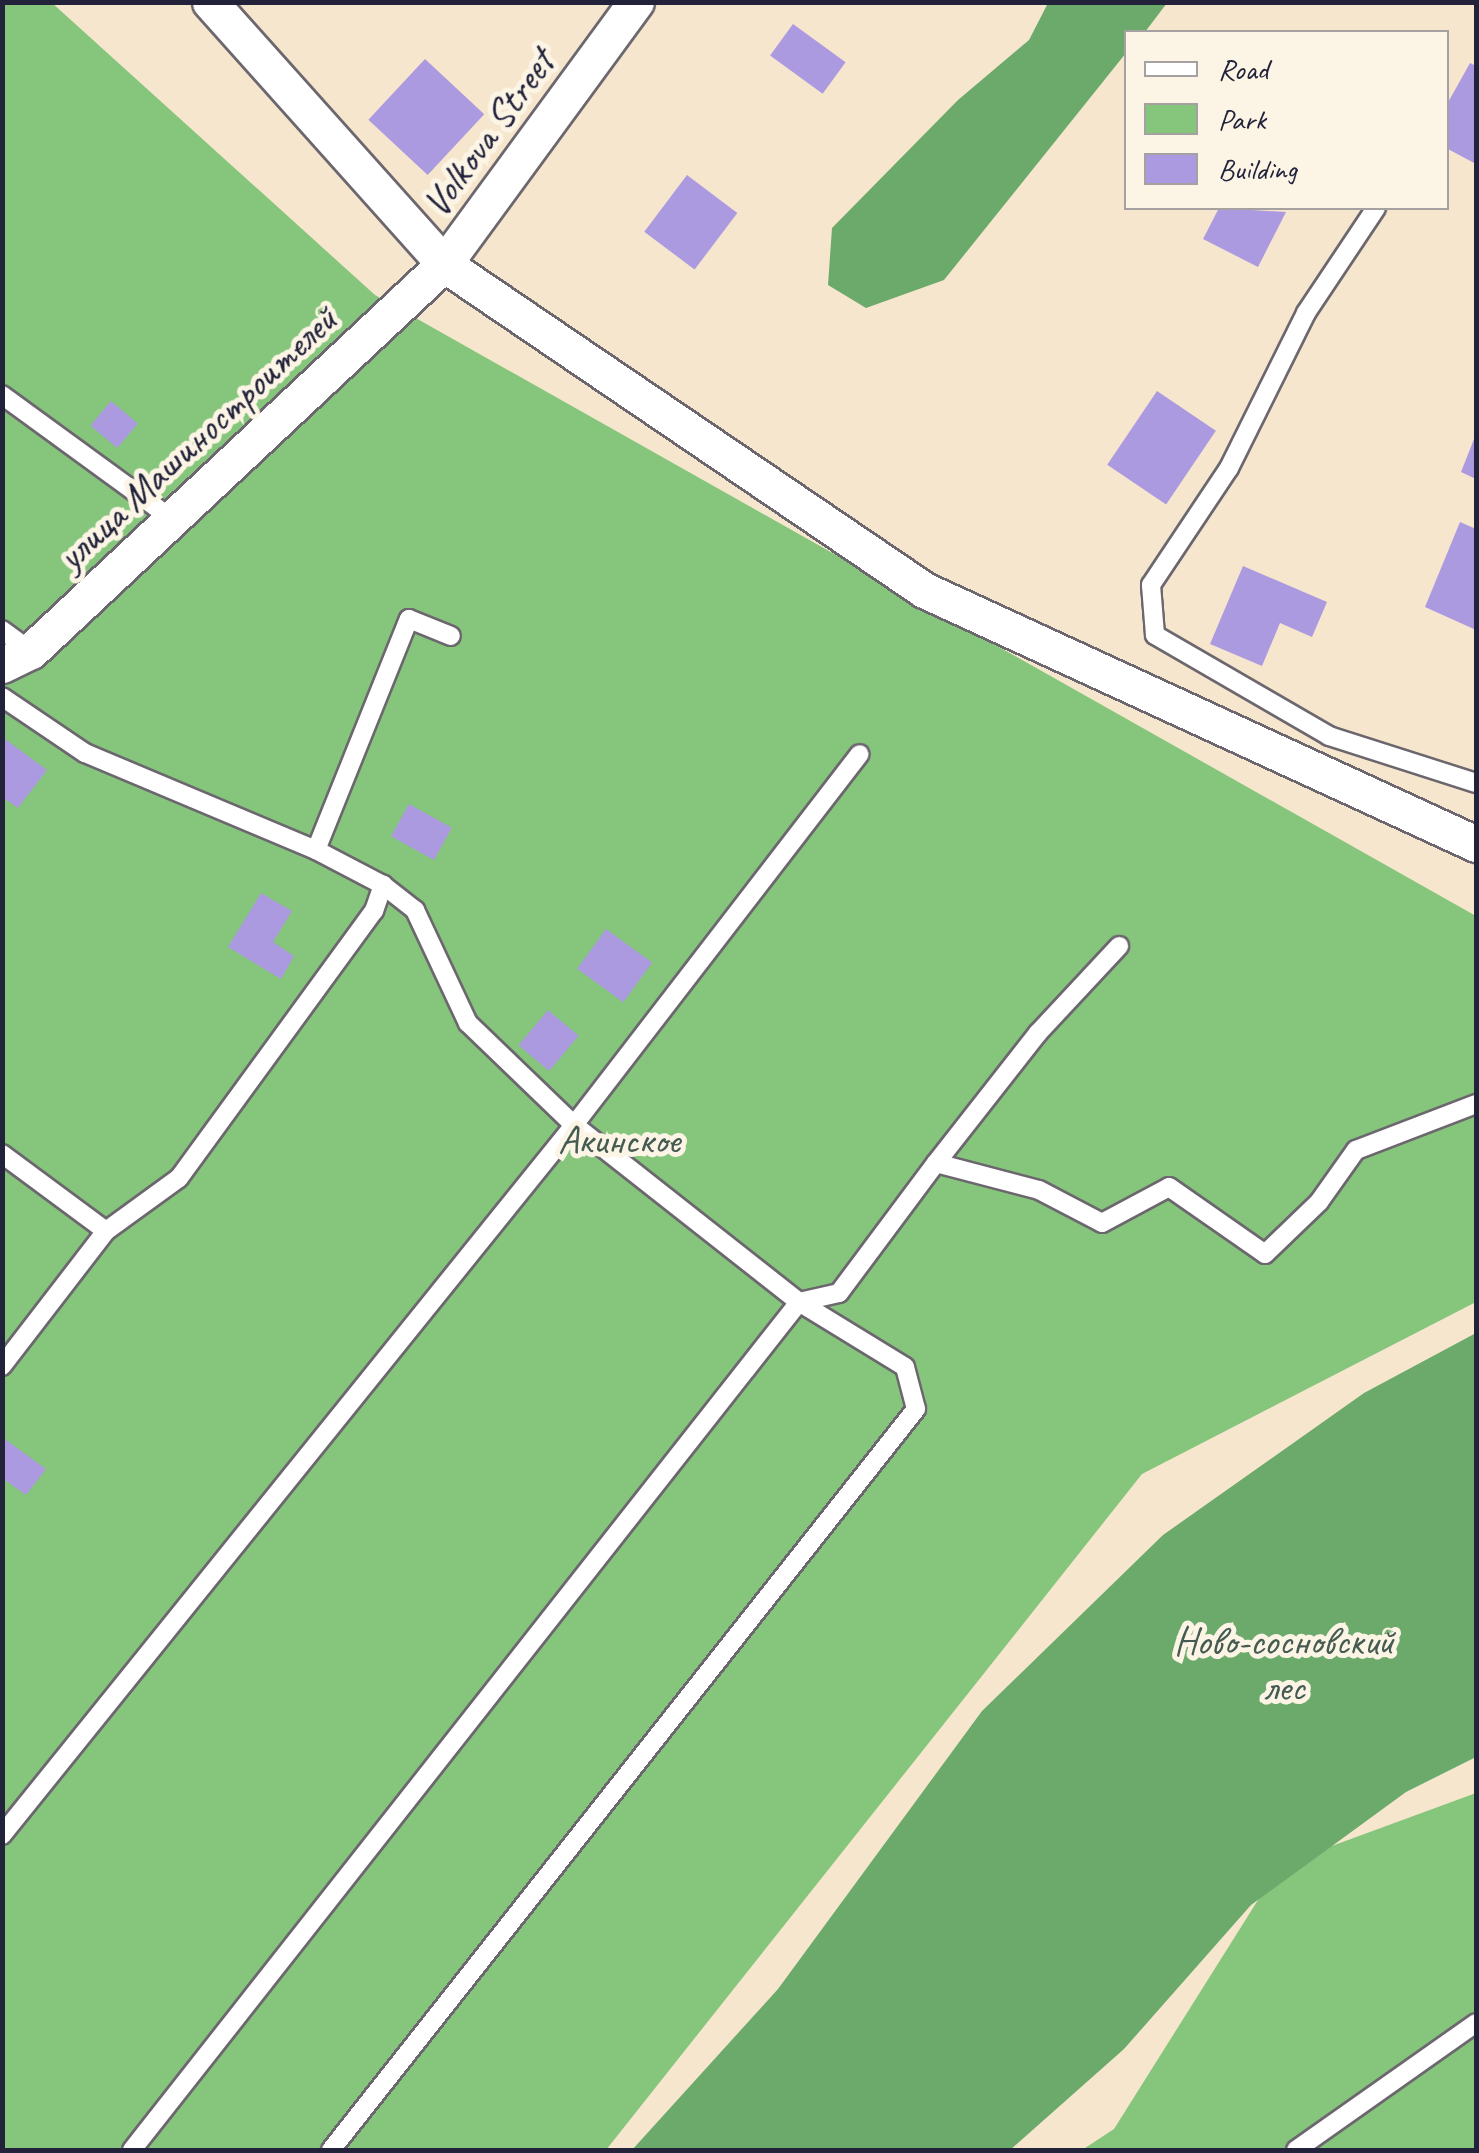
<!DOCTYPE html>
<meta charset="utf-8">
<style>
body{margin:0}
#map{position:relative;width:1479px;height:2153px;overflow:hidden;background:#f6e6cd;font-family:Caveat,sans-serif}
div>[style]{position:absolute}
.green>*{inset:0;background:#86c57c}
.forest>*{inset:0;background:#6caa6c}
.building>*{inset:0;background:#ac9ae0;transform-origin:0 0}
.roads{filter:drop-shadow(2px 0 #6c676e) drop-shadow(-2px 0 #6c676e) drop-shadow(0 2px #6c676e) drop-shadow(0 -2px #6c676e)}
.lane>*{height:18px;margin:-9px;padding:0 9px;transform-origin:9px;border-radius:9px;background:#fff}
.street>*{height:35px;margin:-17.5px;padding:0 17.5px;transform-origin:17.5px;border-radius:17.5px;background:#fff}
span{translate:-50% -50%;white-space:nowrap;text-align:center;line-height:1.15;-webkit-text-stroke:10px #fcf5e5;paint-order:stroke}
.street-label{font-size:40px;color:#22223b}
.park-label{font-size:40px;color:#455b52}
.frame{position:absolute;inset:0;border:5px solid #22223b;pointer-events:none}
.legend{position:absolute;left:1124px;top:30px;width:325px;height:180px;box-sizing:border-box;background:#fcf5e5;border:2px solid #a5a1a1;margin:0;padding:12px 18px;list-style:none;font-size:30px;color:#22223b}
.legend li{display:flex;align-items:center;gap:20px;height:50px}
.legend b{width:50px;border:2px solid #a5a1a1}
</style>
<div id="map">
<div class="green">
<i style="clip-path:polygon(51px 2px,375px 295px,1476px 916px,1476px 1302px,1142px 1474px,606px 2150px,3px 2150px,2px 3px)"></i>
<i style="clip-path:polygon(1476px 1793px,1476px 2150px,1082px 2150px,1114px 2129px,1280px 1865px)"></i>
</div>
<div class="forest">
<i style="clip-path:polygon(1048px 3px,1167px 3px,1145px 32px,1126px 32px,1126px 53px,944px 280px,866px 308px,828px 285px,832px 228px,958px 100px,1029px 40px)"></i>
<i style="clip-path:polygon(1476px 1333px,1476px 1757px,1406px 1792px,1251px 1905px,1124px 2049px,1010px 2150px,632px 2150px,778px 1989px,982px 1711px,1163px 1535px,1364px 1393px)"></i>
</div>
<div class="building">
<i style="left:793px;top:24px;width:65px;height:39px;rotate:36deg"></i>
<i style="left:425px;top:59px;width:81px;height:83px;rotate:43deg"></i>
<i style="clip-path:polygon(1470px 63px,1476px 66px,1476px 164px,1446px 148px,1446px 106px)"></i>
<i style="left:687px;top:175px;width:63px;height:71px;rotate:37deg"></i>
<i style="clip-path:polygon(1219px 208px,1286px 212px,1258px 267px,1203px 239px)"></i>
<i style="left:1157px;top:391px;width:71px;height:89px;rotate:34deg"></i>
<i style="left:111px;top:401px;width:35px;height:32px;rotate:40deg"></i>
<i style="clip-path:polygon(1476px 434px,1476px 479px,1461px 472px)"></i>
<i style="clip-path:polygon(1460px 522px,1476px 529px,1476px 630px,1425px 607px)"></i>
<i style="clip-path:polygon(1243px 566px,1327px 602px,1312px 637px,1280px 623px,1262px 666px,1210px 644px)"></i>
<i style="clip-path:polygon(5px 739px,47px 770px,18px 808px,2px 797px)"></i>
<i style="left:409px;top:804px;width:49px;height:37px;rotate:29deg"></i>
<i style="clip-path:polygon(261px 893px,292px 911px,273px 942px,294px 956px,281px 979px,228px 947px)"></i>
<i style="left:606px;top:929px;width:57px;height:49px;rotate:36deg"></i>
<i style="left:548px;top:1010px;width:40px;height:46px;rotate:40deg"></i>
<i style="clip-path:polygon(2px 1437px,46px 1469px,26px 1495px,2px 1478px)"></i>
</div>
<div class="roads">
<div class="lane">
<i style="left:1376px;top:208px;width:126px;rotate:123.7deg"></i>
<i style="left:1306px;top:313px;width:173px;rotate:116.4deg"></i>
<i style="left:1229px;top:468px;width:141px;rotate:123.7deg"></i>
<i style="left:1151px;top:585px;width:50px;rotate:85.4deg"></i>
<i style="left:1155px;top:635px;width:201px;rotate:30.1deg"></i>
<i style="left:1329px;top:736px;width:154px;rotate:17.7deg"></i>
<i style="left:2px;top:395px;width:210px;rotate:36.1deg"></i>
<i style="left:2px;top:630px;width:36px;rotate:36deg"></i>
<i style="left:2px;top:697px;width:100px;rotate:34deg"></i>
<i style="left:85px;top:753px;width:251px;rotate:22.8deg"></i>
<i style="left:316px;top:850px;width:76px;rotate:27.6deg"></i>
<i style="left:383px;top:885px;width:41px;rotate:38deg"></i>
<i style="left:415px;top:910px;width:125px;rotate:64.9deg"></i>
<i style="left:468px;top:1023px;width:147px;rotate:43.9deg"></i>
<i style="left:574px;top:1125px;width:286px;rotate:38.2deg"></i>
<i style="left:799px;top:1302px;width:124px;rotate:31.5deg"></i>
<i style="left:905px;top:1367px;width:43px;rotate:75.3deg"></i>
<i style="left:916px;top:1409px;width:944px;rotate:128.29deg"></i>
<i style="left:316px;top:850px;width:249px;rotate:-68.1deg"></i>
<i style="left:409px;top:619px;width:45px;rotate:22deg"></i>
<i style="left:2px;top:1154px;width:129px;rotate:36.5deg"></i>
<i style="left:936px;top:1163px;width:165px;rotate:-51.9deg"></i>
<i style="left:1038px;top:1033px;width:119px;rotate:-47deg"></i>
<i style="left:2px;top:1366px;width:170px;rotate:-52.4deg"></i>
<i style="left:106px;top:1231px;width:90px;rotate:-36deg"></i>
<i style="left:179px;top:1178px;width:331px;rotate:-53.9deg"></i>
<i style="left:374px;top:911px;width:28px;rotate:-71deg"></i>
<i style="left:2px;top:1835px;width:912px;rotate:-51.14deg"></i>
<i style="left:574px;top:1125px;width:468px;rotate:-52.4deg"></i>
<i style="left:132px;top:2150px;width:1079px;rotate:-51.81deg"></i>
<i style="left:799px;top:1302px;width:41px;rotate:-12.7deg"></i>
<i style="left:839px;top:1293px;width:162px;rotate:-53.3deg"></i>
<i style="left:936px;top:1163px;width:106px;rotate:14.7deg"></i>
<i style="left:1039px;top:1190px;width:71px;rotate:27.6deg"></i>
<i style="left:1102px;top:1223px;width:76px;rotate:-28.2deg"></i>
<i style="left:1169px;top:1187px;width:117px;rotate:34.9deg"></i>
<i style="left:1265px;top:1254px;width:75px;rotate:-43.9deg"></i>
<i style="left:1319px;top:1202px;width:64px;rotate:-54.6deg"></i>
<i style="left:1356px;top:1150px;width:129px;rotate:-21deg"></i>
<i style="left:1296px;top:2150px;width:220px;rotate:-35.2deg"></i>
</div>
<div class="street">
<i style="left:210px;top:2px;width:351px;rotate:48.2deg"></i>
<i style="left:444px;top:264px;width:580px;rotate:34.18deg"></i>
<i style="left:924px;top:590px;width:608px;rotate:24.71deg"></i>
<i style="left:2px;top:665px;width:32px;rotate:-26deg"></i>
<i style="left:31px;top:651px;width:566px;rotate:-43.14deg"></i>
<i style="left:444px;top:264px;width:325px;rotate:-53.8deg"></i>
</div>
</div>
<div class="street-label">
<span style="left:488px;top:133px;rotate:-54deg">Volkova Street</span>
<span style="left:197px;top:438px;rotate:-43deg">улица Машиностроителей</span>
</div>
<div class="park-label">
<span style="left:619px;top:1140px">Акинское</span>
<span style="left:1284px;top:1664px">Ново-сосновский<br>лес</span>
</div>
<div class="frame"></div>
<ul class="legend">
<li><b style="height:12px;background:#fff"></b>Road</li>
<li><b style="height:28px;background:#86c57c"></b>Park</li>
<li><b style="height:28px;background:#ac9ae0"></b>Building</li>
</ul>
</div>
